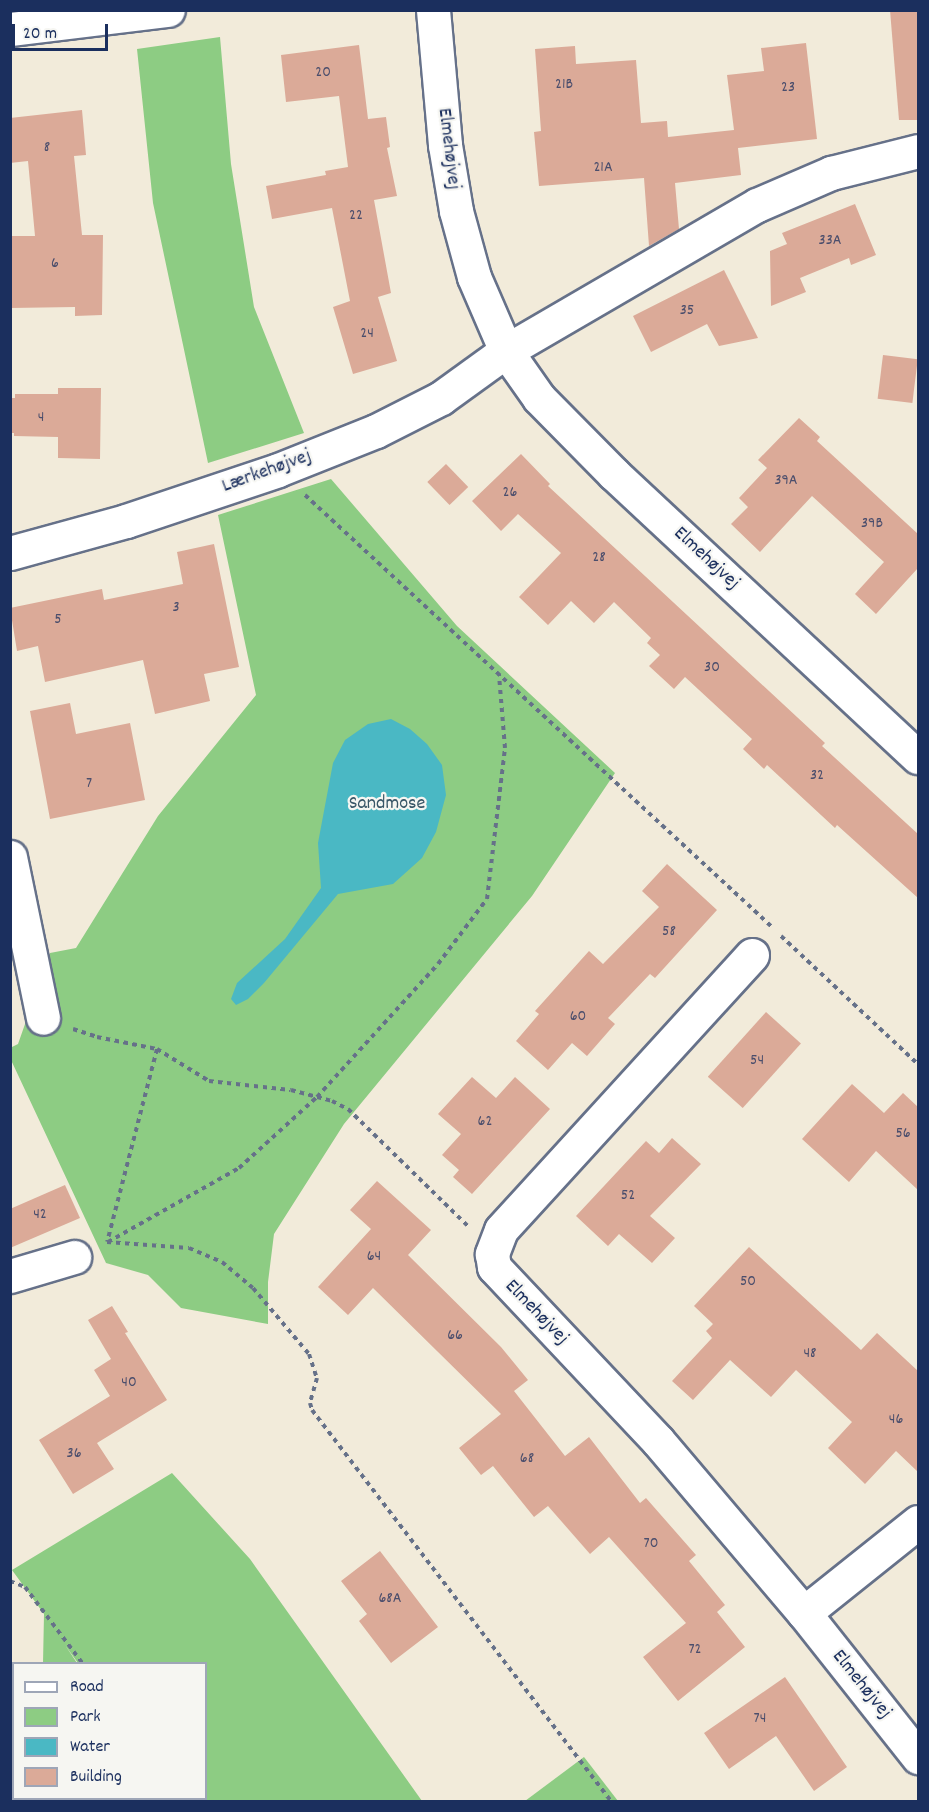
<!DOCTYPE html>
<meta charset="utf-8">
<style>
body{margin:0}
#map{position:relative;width:929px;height:1812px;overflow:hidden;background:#f2ebda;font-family:Dekko,sans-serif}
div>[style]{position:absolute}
.green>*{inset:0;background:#8dcc83}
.water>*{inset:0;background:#4ab8c4}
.building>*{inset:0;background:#dbaa98;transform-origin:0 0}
.path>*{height:4px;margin-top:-2px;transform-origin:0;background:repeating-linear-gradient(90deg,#667189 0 4.5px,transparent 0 9px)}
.roads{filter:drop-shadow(2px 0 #667189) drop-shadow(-2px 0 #667189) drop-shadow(0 2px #667189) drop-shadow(0 -2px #667189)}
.minor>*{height:33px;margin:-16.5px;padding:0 16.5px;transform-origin:16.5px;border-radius:16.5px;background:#fff}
span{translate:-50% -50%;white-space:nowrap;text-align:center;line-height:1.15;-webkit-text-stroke:4.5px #f6f6f2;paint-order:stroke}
.number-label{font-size:16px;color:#4b4e6c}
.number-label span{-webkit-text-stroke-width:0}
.street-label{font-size:20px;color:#1b2f5e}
.park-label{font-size:20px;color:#385667}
.frame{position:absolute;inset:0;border:12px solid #1b2f5e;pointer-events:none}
.legend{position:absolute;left:12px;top:1662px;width:195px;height:138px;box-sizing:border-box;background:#f6f6f2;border:2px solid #9ea6b7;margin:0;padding:8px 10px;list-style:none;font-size:18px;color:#1b2f5e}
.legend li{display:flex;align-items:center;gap:12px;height:30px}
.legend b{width:30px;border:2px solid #9ea6b7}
.scale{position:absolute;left:12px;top:24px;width:96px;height:27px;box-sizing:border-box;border:3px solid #1b2f5e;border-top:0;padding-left:8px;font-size:18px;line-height:21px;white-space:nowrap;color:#1b2f5e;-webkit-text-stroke:4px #f6f6f2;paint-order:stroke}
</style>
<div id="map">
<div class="green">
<i style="clip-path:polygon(220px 37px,231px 164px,254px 307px,304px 433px,208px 463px,153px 203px,137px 49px)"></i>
<i style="clip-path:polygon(331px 479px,457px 626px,615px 773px,532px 896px,344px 1124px,274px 1234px,268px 1282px,268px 1324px,181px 1308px,148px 1275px,106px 1263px,11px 1060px,10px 1048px,18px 1044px,50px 953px,76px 948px,158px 816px,256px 695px,218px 515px)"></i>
<i style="clip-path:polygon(172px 1473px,250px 1559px,422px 1801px,175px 1801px,173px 1799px,206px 1798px,206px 1664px,78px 1663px,65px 1645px,77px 1663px,43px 1663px,44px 1614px,12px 1570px)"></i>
<i style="clip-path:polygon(584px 1757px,618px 1801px,525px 1801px)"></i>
<i style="clip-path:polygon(13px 1788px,14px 1798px,167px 1798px,169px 1801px,11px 1801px,11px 1790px)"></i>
</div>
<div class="water">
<i style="clip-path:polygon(391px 719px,410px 729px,427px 744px,442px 765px,446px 795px,436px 832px,422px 858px,393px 884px,338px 894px,264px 983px,248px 999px,236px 1005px,231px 999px,237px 983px,285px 939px,321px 888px,318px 843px,333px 763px,345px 740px,368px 724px)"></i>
</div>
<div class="building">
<i style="clip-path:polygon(890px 10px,918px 10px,918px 120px,899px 120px)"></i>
<i style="clip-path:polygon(806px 43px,817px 139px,738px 148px,741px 175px,675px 183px,679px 229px,649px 246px,644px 178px,539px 186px,534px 132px,541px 131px,535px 49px,575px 46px,576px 64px,636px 60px,641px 123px,667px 121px,668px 137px,734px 130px,727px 75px,764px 71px,761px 48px)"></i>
<i style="clip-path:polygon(359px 45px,368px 119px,386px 117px,390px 147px,387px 148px,397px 196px,374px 200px,391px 293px,378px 297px,397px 361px,353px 374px,333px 307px,350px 301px,332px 208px,272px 219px,266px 186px,326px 175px,325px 171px,348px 167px,339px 96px,286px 102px,281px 55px)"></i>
<i style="clip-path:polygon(82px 110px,86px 155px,74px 156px,82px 235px,103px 235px,102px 315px,75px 316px,75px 307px,10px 308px,12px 236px,35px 236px,28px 161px,10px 163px,10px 118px)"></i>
<i style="clip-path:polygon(855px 204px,876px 255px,851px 265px,849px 258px,800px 278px,806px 292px,771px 306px,770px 251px,787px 244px,782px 233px)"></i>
<i style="clip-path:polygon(724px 270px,758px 338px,719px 346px,707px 324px,651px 352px,633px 316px)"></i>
<i style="left:883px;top:355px;width:35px;height:44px;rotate:7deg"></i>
<i style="clip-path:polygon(58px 388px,101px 388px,100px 459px,58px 458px,58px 437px,14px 436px,14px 433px,10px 433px,10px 398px,15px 398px,15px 394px,58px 394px)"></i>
<i style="clip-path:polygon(799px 418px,820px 437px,817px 441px,918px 534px,918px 568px,876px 614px,855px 594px,884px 562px,812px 496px,760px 552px,731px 524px,748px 507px,739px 498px,767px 468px,758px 460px)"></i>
<i style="clip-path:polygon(521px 454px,550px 484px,548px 486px,825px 743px,822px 746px,918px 834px,918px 898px,837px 825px,835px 828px,767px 765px,764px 769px,743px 749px,752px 739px,685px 677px,674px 689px,649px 666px,660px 655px,647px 643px,651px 638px,614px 602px,594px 623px,571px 601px,548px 625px,519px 597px,561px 553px,518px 514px,501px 531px,472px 501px)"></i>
<i style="left:446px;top:464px;width:32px;height:26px;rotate:46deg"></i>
<i style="clip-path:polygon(214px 544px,239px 667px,204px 674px,210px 701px,155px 714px,143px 660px,45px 682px,38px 646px,17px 651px,10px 608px,102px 589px,104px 600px,183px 584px,177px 552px)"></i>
<i style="clip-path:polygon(70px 703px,76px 734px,130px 723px,145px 800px,50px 819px,30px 711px)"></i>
<i style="clip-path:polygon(667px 864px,717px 910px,655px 978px,650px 974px,608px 1018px,615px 1024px,587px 1056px,572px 1043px,548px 1070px,516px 1041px,539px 1014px,535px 1011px,589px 951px,603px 964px,659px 907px,642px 891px)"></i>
<i style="left:766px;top:1012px;width:47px;height:87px;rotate:42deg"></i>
<i style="clip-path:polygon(472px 1077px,496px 1098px,515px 1077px,550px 1109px,472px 1194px,453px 1177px,459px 1170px,442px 1155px,461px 1134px,438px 1114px)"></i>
<i style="clip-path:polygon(852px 1084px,884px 1113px,903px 1093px,918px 1107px,918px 1190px,876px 1151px,849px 1182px,802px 1139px)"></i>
<i style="clip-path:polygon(672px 1138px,701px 1164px,650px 1216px,675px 1238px,652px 1263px,619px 1234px,608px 1246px,576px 1216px,646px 1141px,659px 1153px)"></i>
<i style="clip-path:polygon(377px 1181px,431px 1230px,408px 1255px,501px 1347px,528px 1380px,514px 1391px,565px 1456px,589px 1437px,640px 1503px,646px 1498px,696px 1555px,689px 1561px,725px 1605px,717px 1612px,745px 1647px,678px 1701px,643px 1657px,686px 1623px,609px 1537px,590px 1554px,548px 1506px,534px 1517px,493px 1466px,481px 1475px,459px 1448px,501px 1414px,373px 1288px,348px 1315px,318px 1287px,371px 1229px,350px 1210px)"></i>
<i style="clip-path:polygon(65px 1185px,80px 1218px,10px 1248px,10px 1209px)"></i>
<i style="clip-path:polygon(749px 1247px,861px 1350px,877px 1333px,918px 1371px,918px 1472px,896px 1451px,865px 1484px,828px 1448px,852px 1422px,796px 1370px,771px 1397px,730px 1360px,693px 1400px,672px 1381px,712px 1338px,706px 1331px,713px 1324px,694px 1306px)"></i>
<i style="clip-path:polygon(112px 1306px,128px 1332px,125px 1333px,167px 1400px,97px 1443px,114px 1469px,73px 1494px,39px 1440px,110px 1396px,94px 1370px,111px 1359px,88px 1320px)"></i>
<i style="clip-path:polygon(380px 1551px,438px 1627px,391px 1663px,359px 1621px,367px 1614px,341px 1581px)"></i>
<i style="clip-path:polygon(785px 1677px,847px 1767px,814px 1791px,776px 1736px,729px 1769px,704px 1733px)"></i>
</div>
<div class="path">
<i style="left:305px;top:495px;width:635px;rotate:42.77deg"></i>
<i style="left:781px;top:936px;width:187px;rotate:43.1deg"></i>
<i style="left:73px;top:1029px;width:25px;rotate:18deg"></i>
<i style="left:97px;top:1037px;width:61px;rotate:11.3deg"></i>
<i style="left:157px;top:1049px;width:61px;rotate:31.6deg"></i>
<i style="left:209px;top:1081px;width:82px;rotate:6.3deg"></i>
<i style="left:291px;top:1090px;width:42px;rotate:15deg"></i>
<i style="left:332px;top:1101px;width:18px;rotate:27deg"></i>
<i style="left:348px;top:1109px;width:168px;rotate:44.3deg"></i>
<i style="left:157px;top:1049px;width:199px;rotate:104.5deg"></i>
<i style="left:107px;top:1242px;width:82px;rotate:4.2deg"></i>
<i style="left:189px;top:1248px;width:36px;rotate:23deg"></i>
<i style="left:222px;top:1262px;width:40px;rotate:40deg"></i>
<i style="left:253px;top:1288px;width:87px;rotate:49.7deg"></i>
<i style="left:309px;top:1354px;width:25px;rotate:72deg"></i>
<i style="left:317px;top:1378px;width:26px;rotate:106deg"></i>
<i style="left:310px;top:1403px;width:7px;rotate:74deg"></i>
<i style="left:312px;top:1410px;width:494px;rotate:52.6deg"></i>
<i style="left:108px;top:1242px;width:150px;rotate:-29.5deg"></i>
<i style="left:239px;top:1168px;width:105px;rotate:-42.3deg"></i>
<i style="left:317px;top:1097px;width:180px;rotate:-47.7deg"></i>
<i style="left:438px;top:964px;width:81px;rotate:-53deg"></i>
<i style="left:487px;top:899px;width:152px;rotate:-83.2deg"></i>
<i style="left:505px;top:748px;width:73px;rotate:-94.7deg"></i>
<i style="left:10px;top:1581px;width:16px;rotate:22deg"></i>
<i style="left:25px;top:1587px;width:96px;rotate:53deg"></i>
<i style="left:184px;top:1798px;width:4px;rotate:63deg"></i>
</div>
<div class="roads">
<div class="minor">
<i style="left:433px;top:10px;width:136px;rotate:84.9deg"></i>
<i style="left:445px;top:145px;width:67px;rotate:80.5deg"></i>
<i style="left:456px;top:211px;width:68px;rotate:74.7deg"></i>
<i style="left:474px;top:277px;width:81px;rotate:66.6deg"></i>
<i style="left:506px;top:351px;width:57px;rotate:54.9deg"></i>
<i style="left:539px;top:398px;width:107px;rotate:45.4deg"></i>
<i style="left:614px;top:474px;width:415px;rotate:43deg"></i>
<i style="left:10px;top:29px;width:159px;rotate:-6.9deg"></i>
<i style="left:10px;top:553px;width:120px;rotate:-15.4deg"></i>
<i style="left:126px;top:521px;width:160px;rotate:-18.5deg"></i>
<i style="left:278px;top:470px;width:105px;rotate:-21.7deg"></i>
<i style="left:376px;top:431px;width:73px;rotate:-26.9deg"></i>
<i style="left:441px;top:398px;width:80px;rotate:-35.9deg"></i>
<i style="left:506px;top:351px;width:290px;rotate:-30.2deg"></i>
<i style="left:757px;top:205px;width:81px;rotate:-23.4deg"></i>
<i style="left:831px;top:173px;width:90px;rotate:-14.2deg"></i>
<i style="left:10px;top:857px;width:164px;rotate:78.4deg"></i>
<i style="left:752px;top:955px;width:372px;rotate:132.4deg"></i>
<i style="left:501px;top:1230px;width:26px;rotate:111deg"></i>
<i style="left:492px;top:1254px;width:13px;rotate:81deg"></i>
<i style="left:494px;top:1267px;width:239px;rotate:46.7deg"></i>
<i style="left:658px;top:1441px;width:226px;rotate:49.7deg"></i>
<i style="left:804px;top:1613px;width:146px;rotate:-38.6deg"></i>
<i style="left:10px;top:1276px;width:67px;rotate:-16.5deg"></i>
<i style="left:804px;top:1613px;width:184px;rotate:51.6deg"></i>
<i style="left:10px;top:1689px;width:8px;rotate:60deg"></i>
</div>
</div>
<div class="number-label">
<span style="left:323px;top:73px">20</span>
<span style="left:564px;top:85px">21B</span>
<span style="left:788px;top:88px">23</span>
<span style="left:47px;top:148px">8</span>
<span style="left:603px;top:168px">21A</span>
<span style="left:356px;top:216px">22</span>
<span style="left:830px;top:241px">33A</span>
<span style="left:55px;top:264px">6</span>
<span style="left:687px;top:311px">35</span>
<span style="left:367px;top:334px">24</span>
<span style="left:41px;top:418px">4</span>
<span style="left:786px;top:481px">39A</span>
<span style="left:510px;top:493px">26</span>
<span style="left:872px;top:524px">39B</span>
<span style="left:599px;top:558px">28</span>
<span style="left:176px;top:608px">3</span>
<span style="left:58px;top:620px">5</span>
<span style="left:712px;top:668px">30</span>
<span style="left:817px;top:776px">32</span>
<span style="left:89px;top:784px">7</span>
<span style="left:669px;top:932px">58</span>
<span style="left:578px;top:1017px">60</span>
<span style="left:757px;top:1061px">54</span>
<span style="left:485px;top:1122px">62</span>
<span style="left:903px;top:1134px">56</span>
<span style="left:628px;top:1196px">52</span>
<span style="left:40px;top:1215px">42</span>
<span style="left:374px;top:1257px">64</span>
<span style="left:748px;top:1282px">50</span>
<span style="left:455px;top:1336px">66</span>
<span style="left:810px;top:1354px">48</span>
<span style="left:129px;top:1383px">40</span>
<span style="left:896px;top:1420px">46</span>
<span style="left:74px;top:1454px">36</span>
<span style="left:527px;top:1459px">68</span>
<span style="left:651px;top:1544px">70</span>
<span style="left:390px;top:1599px">68A</span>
<span style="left:695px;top:1650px">72</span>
<span style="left:760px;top:1719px">74</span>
</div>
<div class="street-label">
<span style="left:448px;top:149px;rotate:83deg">Elmehøjvej</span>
<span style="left:267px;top:472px;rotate:-20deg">Lærkehøjvej</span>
<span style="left:706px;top:559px;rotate:43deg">Elmehøjvej</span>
<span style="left:536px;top:1313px;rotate:46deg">Elmehøjvej</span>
<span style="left:861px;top:1685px;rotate:51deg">Elmehøjvej</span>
</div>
<div class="park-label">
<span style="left:387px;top:804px">Sandmose</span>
</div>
<div class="frame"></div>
<ul class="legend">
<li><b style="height:8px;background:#fff"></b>Road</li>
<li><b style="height:16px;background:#8dcc83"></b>Park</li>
<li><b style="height:16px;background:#4ab8c4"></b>Water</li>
<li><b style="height:16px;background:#dbaa98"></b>Building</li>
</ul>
<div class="scale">20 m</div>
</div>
